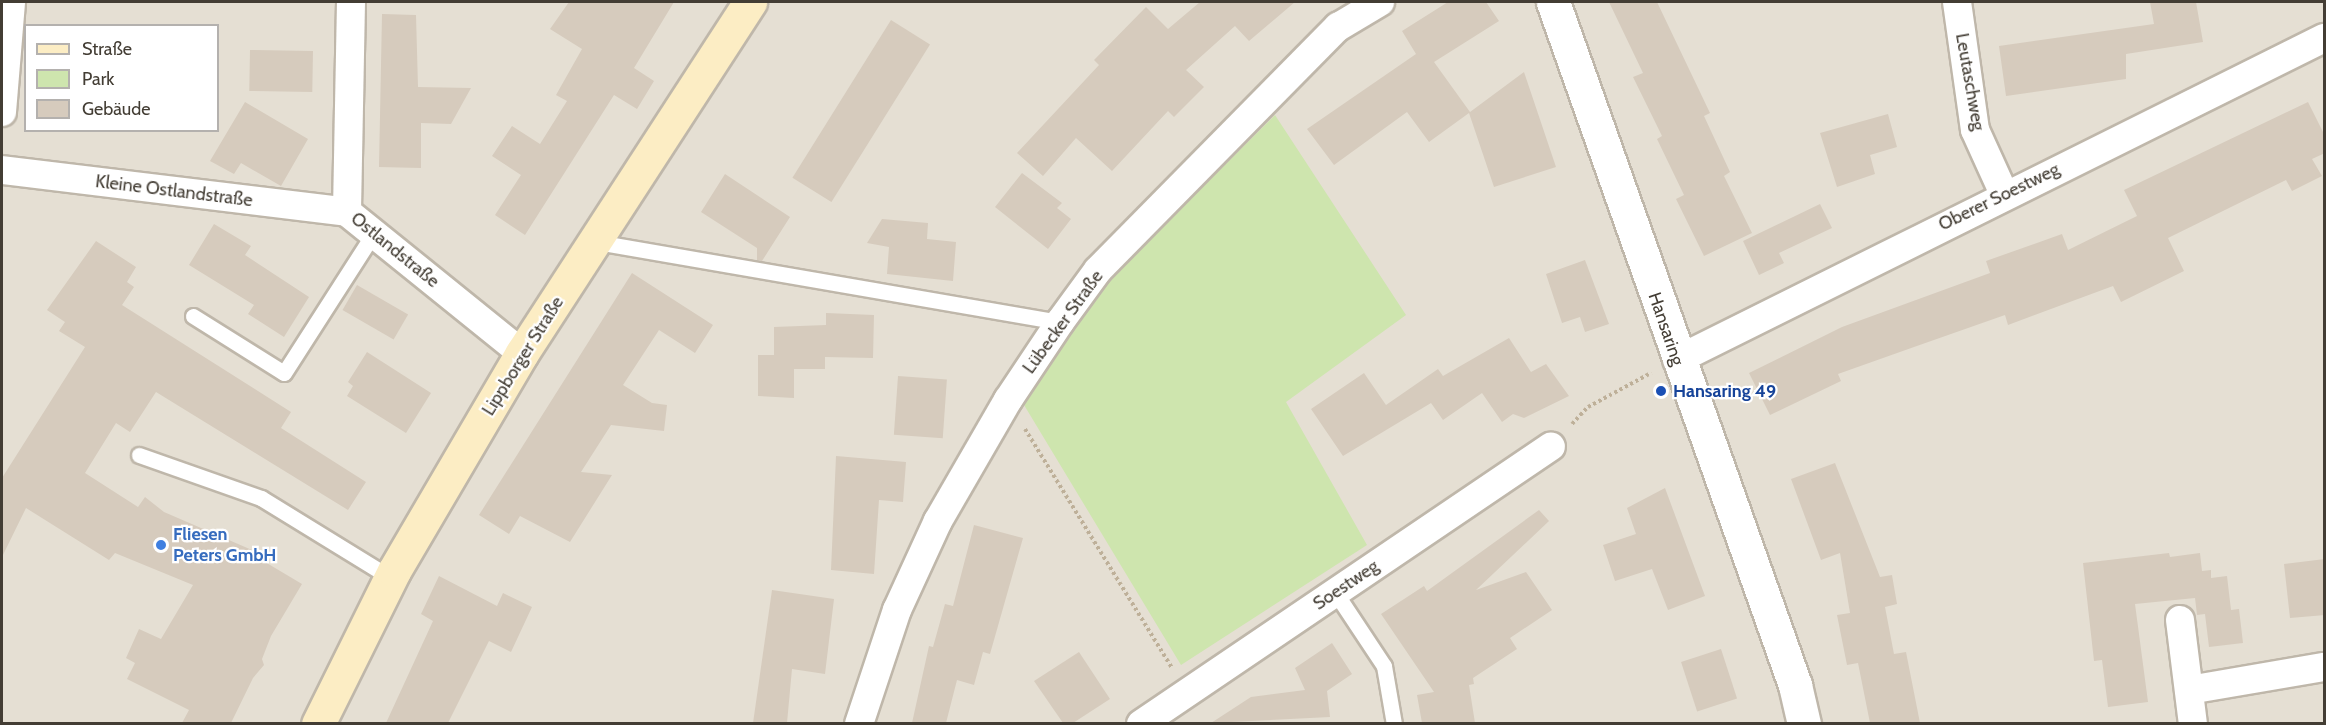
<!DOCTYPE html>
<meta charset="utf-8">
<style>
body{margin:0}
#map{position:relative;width:2326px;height:725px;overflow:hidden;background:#f1ede4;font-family:Cabin,sans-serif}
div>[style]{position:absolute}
.residential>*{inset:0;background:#e5dfd3}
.green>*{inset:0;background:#cee5ae}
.building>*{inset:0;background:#d6cbbd;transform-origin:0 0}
.path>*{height:4px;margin-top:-2px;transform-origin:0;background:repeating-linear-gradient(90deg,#beb099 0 3px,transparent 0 6px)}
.roads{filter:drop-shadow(2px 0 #bfb7aa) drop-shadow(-2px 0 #bfb7aa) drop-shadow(0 2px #bfb7aa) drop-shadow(0 -2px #bfb7aa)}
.service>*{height:15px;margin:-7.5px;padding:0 7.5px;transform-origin:7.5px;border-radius:7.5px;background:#fff}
.minor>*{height:28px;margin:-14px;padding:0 14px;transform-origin:14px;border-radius:14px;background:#fff}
.tertiary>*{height:33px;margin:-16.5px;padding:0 16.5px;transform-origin:16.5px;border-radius:16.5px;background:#fff}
.secondary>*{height:33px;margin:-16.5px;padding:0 16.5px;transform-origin:16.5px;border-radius:16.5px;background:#fcedc4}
.dots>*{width:16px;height:16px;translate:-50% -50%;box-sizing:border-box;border:3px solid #fff;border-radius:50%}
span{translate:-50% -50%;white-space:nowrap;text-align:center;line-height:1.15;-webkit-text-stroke:4.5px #fff;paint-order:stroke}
.street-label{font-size:18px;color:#433d34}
.transit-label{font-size:18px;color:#164399;font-weight:700}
.left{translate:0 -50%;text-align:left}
.shop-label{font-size:18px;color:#366cbe;font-weight:700}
.frame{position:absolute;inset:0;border:3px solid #433d34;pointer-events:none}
.legend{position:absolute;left:24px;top:24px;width:195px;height:108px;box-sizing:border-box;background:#fff;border:2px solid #b4b1ae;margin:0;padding:8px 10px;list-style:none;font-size:18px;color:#433d34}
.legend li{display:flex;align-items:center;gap:12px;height:30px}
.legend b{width:30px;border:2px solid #b4b1ae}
</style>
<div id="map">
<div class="residential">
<i style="clip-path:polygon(evenodd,2px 2px,2324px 2px,2324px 723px,2px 723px,2px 2px,26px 26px,218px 26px,218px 130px,26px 130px,26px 26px)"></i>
</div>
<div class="green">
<i style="clip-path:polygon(1275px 115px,1406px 315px,1286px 402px,1367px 545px,1181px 665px,1021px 400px,1105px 284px)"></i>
</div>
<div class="building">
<i style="clip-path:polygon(569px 2px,674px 2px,634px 68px,654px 81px,637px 109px,614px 95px,525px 235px,495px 215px,521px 175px,492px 156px,512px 126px,540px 144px,567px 101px,556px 95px,582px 49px,550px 29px)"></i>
<i style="clip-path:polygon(1200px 2px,1295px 2px,1249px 41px,1235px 26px,1186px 70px,1204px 87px,1174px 117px,1168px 111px,1112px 171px,1076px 138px,1043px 176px,1017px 153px,1099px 65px,1094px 60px,1146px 7px,1168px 29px)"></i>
<i style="clip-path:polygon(1448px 2px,1486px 2px,1499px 21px,1434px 62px,1470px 112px,1524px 72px,1556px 167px,1494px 187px,1469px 113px,1429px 142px,1407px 112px,1334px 165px,1307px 129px,1416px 54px,1402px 31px)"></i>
<i style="clip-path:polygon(1609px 2px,1657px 2px,1710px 113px,1704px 116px,1730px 172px,1724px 176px,1752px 233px,1704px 256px,1676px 199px,1684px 195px,1657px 139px,1662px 136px,1633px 77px,1643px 73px)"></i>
<i style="clip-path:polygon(2150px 2px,2196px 2px,2203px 42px,2126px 54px,2126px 79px,2006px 96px,1999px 46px,2154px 24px)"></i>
<i style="clip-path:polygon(382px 14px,416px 15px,418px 87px,471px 88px,451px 124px,421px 123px,421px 168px,379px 167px)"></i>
<i style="left:891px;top:20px;width:46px;height:186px;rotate:32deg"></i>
<i style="left:250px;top:50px;width:63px;height:41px;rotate:1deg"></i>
<i style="clip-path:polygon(245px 102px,308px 139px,281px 186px,241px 163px,234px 174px,210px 161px)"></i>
<i style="clip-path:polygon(2308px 102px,2325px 136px,2325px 153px,2312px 159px,2322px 176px,2292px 191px,2286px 180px,2168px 238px,2184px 271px,2121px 302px,2113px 286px,2008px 325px,2005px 315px,1914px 347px,1838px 374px,1841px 381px,1770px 415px,1749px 373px,1842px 327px,1990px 273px,1986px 261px,2062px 234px,2068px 250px,2137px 216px,2124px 190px)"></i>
<i style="clip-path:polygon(1888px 114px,1897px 147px,1870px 155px,1875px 174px,1837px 187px,1820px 133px)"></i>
<i style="clip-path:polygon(1022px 173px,1062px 203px,1057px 208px,1071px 219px,1048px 249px,995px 207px)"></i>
<i style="clip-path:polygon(725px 174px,790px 217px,762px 261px,757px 260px,757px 248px,701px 212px)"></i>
<i style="clip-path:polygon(1820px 204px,1832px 228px,1779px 253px,1784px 263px,1759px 275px,1743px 241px)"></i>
<i style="clip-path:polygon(882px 219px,928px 223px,927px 239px,956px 242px,953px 281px,887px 274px,889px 247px,867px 243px)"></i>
<i style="clip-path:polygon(214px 224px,251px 246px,245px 255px,309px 297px,284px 337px,248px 314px,254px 305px,189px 265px)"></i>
<i style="clip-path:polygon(96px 241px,136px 267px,127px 282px,134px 287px,122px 305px,291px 412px,281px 428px,366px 482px,348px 510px,156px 392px,130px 432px,116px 423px,85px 473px,138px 507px,145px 497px,164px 512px,268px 557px,265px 562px,302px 584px,271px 636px,262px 659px,264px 665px,253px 678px,231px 723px,182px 723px,189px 710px,127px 679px,135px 663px,126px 658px,139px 629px,161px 639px,193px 585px,115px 553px,109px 560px,26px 508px,2px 557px,2px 478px,85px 347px,59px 331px,65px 322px,47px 310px)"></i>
<i style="clip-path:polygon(1585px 260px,1609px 324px,1585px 332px,1580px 317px,1562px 323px,1546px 274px)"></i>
<i style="clip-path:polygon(632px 273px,713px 325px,695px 353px,659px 330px,623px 385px,652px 403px,667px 405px,664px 431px,611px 425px,581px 472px,612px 475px,570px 542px,520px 516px,509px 534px,479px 515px)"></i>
<i style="left:357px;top:285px;width:59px;height:29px;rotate:30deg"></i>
<i style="clip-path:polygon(826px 313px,874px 315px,873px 358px,825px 357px,825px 369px,794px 369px,794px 398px,758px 396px,758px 355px,774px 355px,774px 327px,826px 325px)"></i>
<i style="clip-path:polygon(1509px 338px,1531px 372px,1546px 364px,1569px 396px,1524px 418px,1513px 414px,1502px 422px,1482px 393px,1443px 420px,1431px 403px,1343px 456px,1311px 409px,1364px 373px,1386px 405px,1438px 369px,1443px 376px)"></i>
<i style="clip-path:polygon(367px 352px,431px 393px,406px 433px,347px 396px,353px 386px,348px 382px)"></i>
<i style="left:898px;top:376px;width:49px;height:59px;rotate:4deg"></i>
<i style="clip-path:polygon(836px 456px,906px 462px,903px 502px,879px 500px,874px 574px,831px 570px)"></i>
<i style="clip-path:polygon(1835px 463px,1880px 577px,1892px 575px,1897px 604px,1885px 607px,1894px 654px,1906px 652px,1920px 723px,1870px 723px,1858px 663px,1847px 665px,1837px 615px,1850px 613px,1840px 553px,1821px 560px,1791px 479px)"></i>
<i style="clip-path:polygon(1665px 488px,1705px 596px,1668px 610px,1652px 569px,1615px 581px,1603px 545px,1636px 534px,1627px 508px)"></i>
<i style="clip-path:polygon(1539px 510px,1549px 521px,1476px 590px,1526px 572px,1552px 610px,1510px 638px,1517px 649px,1473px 678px,1474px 684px,1469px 685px,1475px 723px,1422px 723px,1417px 695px,1434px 692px,1381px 614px,1424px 586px,1427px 591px)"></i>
<i style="clip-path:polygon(974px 525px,1023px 538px,990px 654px,983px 652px,974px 685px,957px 680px,946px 723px,912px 723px,929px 646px,933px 647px,945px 604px,953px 606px)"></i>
<i style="clip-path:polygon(2169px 553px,2170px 557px,2200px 553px,2202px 571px,2211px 570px,2211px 578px,2227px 576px,2231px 610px,2239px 609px,2243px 643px,2209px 647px,2205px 614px,2197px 615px,2195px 598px,2135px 604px,2148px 702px,2108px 707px,2102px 660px,2094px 661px,2083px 563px)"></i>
<i style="clip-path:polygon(2325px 559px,2325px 615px,2290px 618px,2284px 564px)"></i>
<i style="clip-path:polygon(439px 576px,497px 606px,503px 593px,532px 607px,511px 652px,489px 641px,448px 723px,386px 723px,433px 621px,421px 614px)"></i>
<i style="clip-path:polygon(772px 590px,834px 599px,825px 674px,792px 669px,787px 723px,753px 723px)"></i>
<i style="clip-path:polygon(1332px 643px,1352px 674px,1327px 691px,1330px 717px,1211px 723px,1251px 697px,1305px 690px,1295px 668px)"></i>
<i style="left:1721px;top:649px;width:52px;height:42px;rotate:72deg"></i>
<i style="clip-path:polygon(1079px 652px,1110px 699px,1073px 723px,1063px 723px,1034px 681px)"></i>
</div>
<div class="path">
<i style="left:1572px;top:424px;width:23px;rotate:-47deg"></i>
<i style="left:1588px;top:407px;width:72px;rotate:-28.4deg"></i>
<i style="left:1025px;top:429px;width:281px;rotate:58.4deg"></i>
</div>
<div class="roads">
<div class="service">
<i style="left:596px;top:242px;width:471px;rotate:9.8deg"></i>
<i style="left:193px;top:316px;width:107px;rotate:32.1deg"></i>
<i style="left:284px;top:373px;width:166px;rotate:-57.3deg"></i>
<i style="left:139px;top:455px;width:129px;rotate:19.4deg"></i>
<i style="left:261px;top:498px;width:153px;rotate:31.6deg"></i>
<i style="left:1335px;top:592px;width:89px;rotate:56.5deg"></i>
<i style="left:1384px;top:666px;width:59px;rotate:80.2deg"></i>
</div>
<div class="minor">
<i style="left:351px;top:2px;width:210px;rotate:91.1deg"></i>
<i style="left:347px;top:212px;width:225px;rotate:38.9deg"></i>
<i style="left:1957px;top:2px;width:129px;rotate:82deg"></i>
<i style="left:1975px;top:130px;width:70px;rotate:65.6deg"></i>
<i style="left:2px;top:112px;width:110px;rotate:-85.3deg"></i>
<i style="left:2px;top:170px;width:348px;rotate:6.9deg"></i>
<i style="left:1677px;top:360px;width:723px;rotate:-26.46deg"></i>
<i style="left:2180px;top:620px;width:105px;rotate:82.9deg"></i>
<i style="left:2189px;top:690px;width:137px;rotate:-9.7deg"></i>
<i style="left:859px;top:724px;width:120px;rotate:-71.6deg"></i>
<i style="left:897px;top:610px;width:98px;rotate:-65.3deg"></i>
<i style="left:938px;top:521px;width:140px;rotate:-60deg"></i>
<i style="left:1008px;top:400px;width:94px;rotate:-56.3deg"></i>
<i style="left:1060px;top:322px;width:64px;rotate:-53.8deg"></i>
<i style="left:1098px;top:270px;width:342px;rotate:-45.4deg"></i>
<i style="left:1338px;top:27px;width:49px;rotate:-30.8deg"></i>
<i style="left:1141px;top:724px;width:495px;rotate:-34.1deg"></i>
</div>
<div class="tertiary">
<i style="left:1553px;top:2px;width:725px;rotate:70.49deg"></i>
<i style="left:1795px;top:685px;width:40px;rotate:77deg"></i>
</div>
<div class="secondary">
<i style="left:318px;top:724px;width:171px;rotate:-63.6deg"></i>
<i style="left:394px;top:571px;width:253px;rotate:-59.6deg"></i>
<i style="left:522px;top:353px;width:419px;rotate:-57deg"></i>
</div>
</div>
<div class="dots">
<i style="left:1661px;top:391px;background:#1a4fb4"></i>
<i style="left:161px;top:545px;background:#3f7fe0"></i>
</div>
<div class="street-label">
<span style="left:1970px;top:82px;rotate:80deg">Leutaschweg</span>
<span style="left:174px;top:191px;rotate:7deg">Kleine Ostlandstraße</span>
<span style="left:1999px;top:197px;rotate:-26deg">Oberer Soestweg</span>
<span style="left:395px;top:250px;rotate:39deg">Ostlandstraße</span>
<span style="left:1063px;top:322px;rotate:-54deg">Lübecker Straße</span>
<span style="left:1666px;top:329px;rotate:71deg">Hansaring</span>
<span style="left:523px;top:356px;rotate:-58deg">Lippborger Straße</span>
<span style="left:1346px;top:585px;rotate:-34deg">Soestweg</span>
</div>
<div class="transit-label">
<span class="left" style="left:1673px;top:391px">Hansaring 49</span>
</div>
<div class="shop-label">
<span class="left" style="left:173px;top:545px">Fliesen<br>Peters GmbH</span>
</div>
<div class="frame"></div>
<ul class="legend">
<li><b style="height:8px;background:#fcedc4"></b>Straße</li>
<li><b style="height:16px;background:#cee5ae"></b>Park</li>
<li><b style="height:16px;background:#d6cbbd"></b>Gebäude</li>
</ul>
</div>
